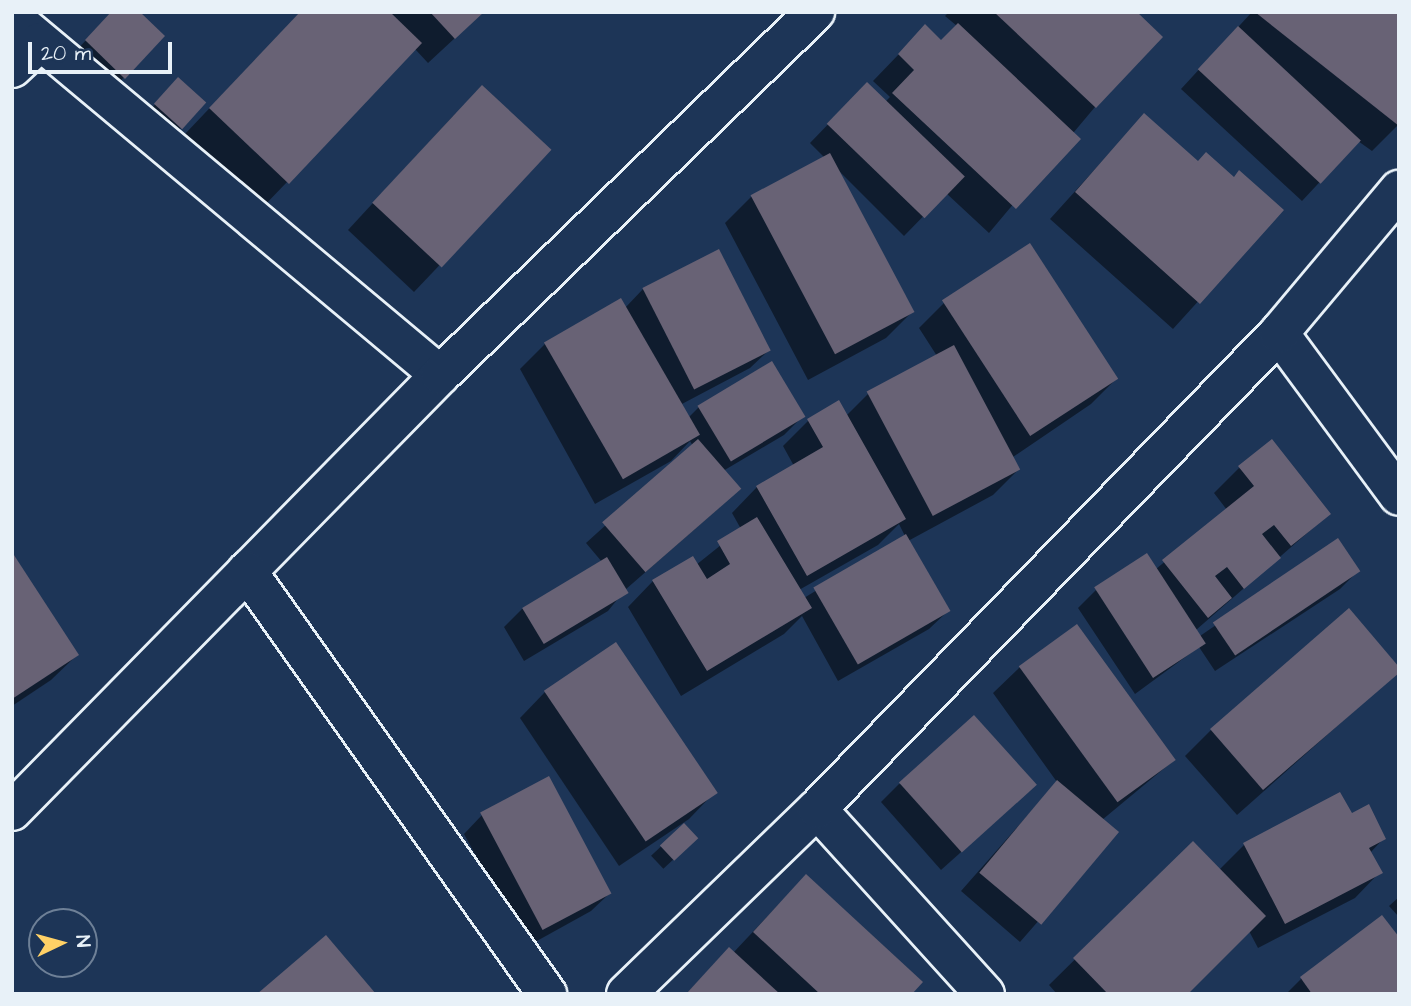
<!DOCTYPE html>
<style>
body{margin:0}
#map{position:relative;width:1411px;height:1006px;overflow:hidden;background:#1d3557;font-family:"Architects Daughter",sans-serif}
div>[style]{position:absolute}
.shadow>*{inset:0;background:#0007;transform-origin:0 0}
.building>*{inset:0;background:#686275;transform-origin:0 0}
.roads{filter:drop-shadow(2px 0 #e8f1f8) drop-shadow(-2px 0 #e8f1f8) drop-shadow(0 2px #e8f1f8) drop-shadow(0 -2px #e8f1f8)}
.street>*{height:38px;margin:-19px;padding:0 19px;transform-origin:19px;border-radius:19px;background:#1d3557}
span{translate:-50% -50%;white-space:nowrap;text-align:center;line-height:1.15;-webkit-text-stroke:5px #1d3557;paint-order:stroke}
.frame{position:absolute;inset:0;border:14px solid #e8f1f8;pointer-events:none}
.north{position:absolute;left:28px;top:908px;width:70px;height:70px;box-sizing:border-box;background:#1d3557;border:2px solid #6e8097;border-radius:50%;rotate:85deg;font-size:19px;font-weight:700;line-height:28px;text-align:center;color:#e8f1f8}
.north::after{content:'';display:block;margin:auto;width:24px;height:32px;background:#ffd166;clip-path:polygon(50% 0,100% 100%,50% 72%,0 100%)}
.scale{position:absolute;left:28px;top:42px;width:144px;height:32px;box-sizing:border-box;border:4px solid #e8f1f8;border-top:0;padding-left:9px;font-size:21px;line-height:24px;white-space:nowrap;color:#e8f1f8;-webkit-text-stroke:5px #1d3557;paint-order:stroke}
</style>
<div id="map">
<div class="shadow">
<i style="clip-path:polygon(113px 12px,163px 36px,106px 96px,68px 59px)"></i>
<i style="clip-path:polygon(301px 12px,483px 12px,428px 63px,415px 49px,262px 208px,185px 134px)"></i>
<i style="clip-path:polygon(949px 12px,1134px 12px,1095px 107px,989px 233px,946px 193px,904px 236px,838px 170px,912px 312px,886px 338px,808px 380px,725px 223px,751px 197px,825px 158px,810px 143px,867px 84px,885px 102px,890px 97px,873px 81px,925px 27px,941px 42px,957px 26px,945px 16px)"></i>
<i style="clip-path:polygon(1252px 12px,1399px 12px,1399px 124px,1372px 151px,1358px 141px,1302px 201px,1181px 89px)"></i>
<i style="clip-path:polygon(169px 88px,204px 102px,173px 137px,147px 114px)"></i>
<i style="clip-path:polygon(456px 113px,548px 151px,414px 292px,348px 230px)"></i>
<i style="clip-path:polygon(1144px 115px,1197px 163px,1234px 179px,1281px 210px,1173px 329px,1050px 219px)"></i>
<i style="clip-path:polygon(643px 289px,769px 350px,750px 368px,680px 405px,688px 418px,699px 407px,802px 417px,784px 435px,723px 471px,720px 507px,625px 590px,608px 611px,524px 661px,504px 627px,522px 609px,602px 562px,586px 543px,693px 446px,690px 441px,671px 461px,595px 504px,520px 369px,545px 344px,625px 308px)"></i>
<i style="clip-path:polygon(evenodd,945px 302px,1117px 378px,1091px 404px,1013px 457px,1019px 469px,993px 495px,908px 541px,948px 611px,929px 629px,838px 681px,802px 616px,784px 634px,681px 696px,628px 607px,653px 581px,696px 565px,741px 529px,732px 513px,757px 487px,794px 466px,783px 446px,808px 421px,846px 416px,868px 394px,937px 356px,919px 328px,945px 302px,899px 524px,905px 536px,804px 598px,799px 590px,878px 545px,899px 524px)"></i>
<i style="clip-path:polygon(1239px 468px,1329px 514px,1196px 630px,1200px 636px,1338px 541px,1358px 571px,1340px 589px,1215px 671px,1199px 647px,1135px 694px,1078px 608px,1096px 590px,1156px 569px,1227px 510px,1214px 493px)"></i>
<i style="clip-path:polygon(12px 556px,77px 655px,51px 680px,12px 706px)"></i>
<i style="clip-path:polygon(1076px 626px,1173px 761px,1102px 820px,1116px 832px,1020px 942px,961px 891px,1057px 782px,993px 693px,1019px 668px)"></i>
<i style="clip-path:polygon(1399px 671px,1237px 815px,1185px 756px,1211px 730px)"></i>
<i style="clip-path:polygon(545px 692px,714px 793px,689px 819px,619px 866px,520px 718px)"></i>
<i style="clip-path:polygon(548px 778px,610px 893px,591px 911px,526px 947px,464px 834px,482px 815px)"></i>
<i style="clip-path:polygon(899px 784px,1016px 803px,941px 870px,881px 802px)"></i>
<i style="clip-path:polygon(1351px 815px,1384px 838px,1370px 853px,1380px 872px,1355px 898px,1258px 948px,1249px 931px,1186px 994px,1057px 994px,1049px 985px,1192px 844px,1219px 870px,1244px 845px)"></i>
<i style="left:684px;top:825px;width:18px;height:45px;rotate:47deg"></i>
<i style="clip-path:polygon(1399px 897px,1399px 917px,1389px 906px)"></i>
<i style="clip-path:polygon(781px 902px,910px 994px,686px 994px,729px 949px,733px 953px)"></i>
<i style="clip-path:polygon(1382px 918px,1399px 994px,1286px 994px,1301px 979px)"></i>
</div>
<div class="building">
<i style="clip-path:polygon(111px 12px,140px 12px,165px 36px,125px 79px,85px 40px)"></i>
<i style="clip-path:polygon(300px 12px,390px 12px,422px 43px,289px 184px,209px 108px)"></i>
<i style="clip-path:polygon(430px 12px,484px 12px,455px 39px)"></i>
<i style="clip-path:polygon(994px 12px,1137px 12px,1163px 37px,1096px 108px)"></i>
<i style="clip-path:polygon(1255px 12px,1399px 12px,1399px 126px)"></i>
<i style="clip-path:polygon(958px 23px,1081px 139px,1016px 209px,892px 93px,914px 70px,898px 54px,925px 24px,941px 40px)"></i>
<i style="left:1238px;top:26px;width:168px;height:59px;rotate:43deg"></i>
<i style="left:178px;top:77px;width:38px;height:36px;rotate:42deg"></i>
<i style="left:867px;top:82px;width:136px;height:58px;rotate:44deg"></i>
<i style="left:482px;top:85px;width:95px;height:161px;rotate:43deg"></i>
<i style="clip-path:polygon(1144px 113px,1198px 161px,1206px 152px,1234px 177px,1239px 170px,1284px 210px,1200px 304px,1075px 192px)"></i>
<i style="left:830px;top:153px;width:180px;height:90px;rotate:62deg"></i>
<i style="left:1030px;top:243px;width:162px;height:105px;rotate:57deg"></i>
<i style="left:719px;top:249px;width:114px;height:86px;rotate:63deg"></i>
<i style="left:621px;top:298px;width:158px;height:89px;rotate:60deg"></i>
<i style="left:954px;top:345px;width:141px;height:99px;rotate:62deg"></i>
<i style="left:772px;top:361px;width:65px;height:87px;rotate:59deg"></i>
<i style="clip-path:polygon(839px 400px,906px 519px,807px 576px,756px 486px,823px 447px,807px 419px)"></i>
<i style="left:698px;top:439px;width:66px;height:127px;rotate:49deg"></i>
<i style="clip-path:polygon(1272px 439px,1331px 514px,1291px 546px,1274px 525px,1262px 534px,1281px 558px,1244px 589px,1227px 567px,1215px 576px,1232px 598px,1208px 618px,1162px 560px,1254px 486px,1238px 466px)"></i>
<i style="clip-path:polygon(757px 517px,812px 608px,707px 671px,652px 580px,693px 556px,707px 579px,730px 564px,717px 541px)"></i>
<i style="left:906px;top:534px;width:89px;height:107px;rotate:60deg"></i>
<i style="left:1338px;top:538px;width:40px;height:151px;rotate:56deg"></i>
<i style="clip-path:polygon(12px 552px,79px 655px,12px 699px)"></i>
<i style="left:1147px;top:553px;width:108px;height:63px;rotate:57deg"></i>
<i style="left:607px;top:557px;width:42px;height:99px;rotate:59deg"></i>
<i style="clip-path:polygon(1349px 608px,1399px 667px,1399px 673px,1263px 790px,1210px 729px)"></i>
<i style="left:1077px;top:624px;width:168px;height:72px;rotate:54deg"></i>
<i style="left:616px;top:642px;width:182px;height:87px;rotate:56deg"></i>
<i style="left:974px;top:715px;width:94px;height:101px;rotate:48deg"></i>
<i style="left:549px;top:776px;width:133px;height:78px;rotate:62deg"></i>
<i style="left:1057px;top:780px;width:81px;height:121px;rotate:40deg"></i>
<i style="clip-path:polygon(1340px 792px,1352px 813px,1369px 804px,1386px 839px,1369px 848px,1383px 873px,1285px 924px,1243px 843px)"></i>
<i style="left:684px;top:823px;width:21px;height:33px;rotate:47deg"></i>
<i style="clip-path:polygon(1193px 841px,1266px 916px,1188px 994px,1108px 994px,1073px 958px)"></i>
<i style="clip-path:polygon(806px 874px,923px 982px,912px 994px,820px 994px,753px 932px)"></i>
<i style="clip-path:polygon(1382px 915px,1399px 937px,1399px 994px,1312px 994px,1300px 977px)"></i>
<i style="clip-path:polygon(326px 935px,376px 994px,257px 994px)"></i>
<i style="clip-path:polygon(729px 947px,780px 994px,686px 994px)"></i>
</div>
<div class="roads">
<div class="street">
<i style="left:12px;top:17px;width:558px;rotate:39.91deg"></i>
<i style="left:440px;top:375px;width:611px;rotate:134.47deg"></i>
<i style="left:12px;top:68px;width:38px;rotate:-43deg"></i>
<i style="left:1279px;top:333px;width:202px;rotate:53.6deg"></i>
<i style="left:440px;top:375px;width:522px;rotate:-44.07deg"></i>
<i style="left:247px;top:571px;width:519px;rotate:54.65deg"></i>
<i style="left:817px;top:809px;width:250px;rotate:47.8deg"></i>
<i style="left:626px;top:994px;width:266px;rotate:-44.1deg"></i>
<i style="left:817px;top:809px;width:663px;rotate:-45.86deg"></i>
<i style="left:1279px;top:333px;width:187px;rotate:-50deg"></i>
</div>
</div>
<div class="frame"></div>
<div class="north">N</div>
<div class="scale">20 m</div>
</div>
